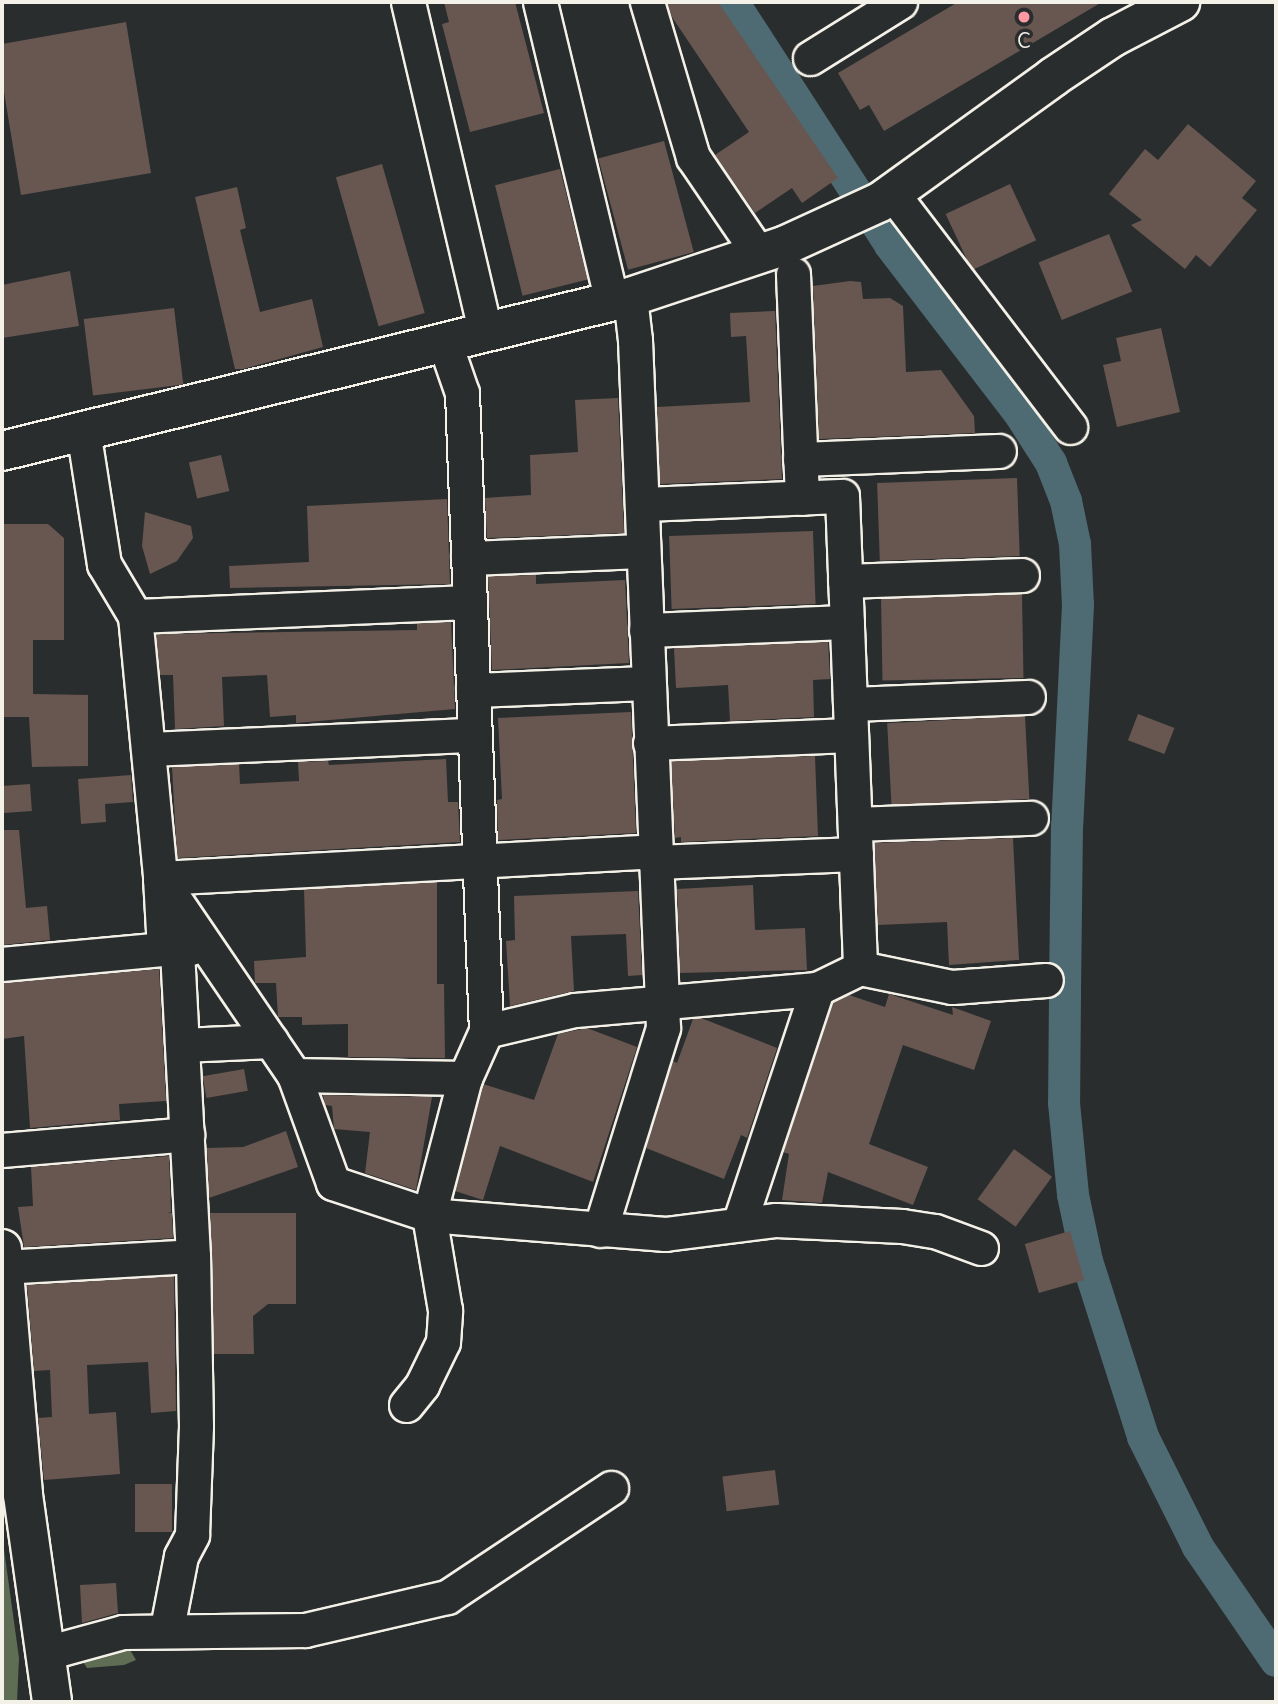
<!DOCTYPE html>
<style>
body{margin:0}
#map{position:relative;width:1278px;height:1704px;overflow:hidden;background:#2a2d2e;font-family:Delius,sans-serif}
div>[style]{position:absolute}
.green>*{inset:0;background:#5f6d55}
.canal>*{height:32px;margin:-16px;padding:0 16px;transform-origin:16px;border-radius:16px;background:#4e6a73}
.building>*{inset:0;background:#675750;transform-origin:0 0}
.roads{filter:drop-shadow(2px 0 #f4f1e8) drop-shadow(-2px 0 #f4f1e8) drop-shadow(0 2px #f4f1e8) drop-shadow(0 -2px #f4f1e8)}
.minor>*{height:33px;margin:-16.5px;padding:0 16.5px;transform-origin:16.5px;border-radius:16.5px;background:#2a2d2e}
.secondary>*{height:38px;margin:-19px;padding:0 19px;transform-origin:19px;border-radius:19px;background:#2a2d2e}
.dots>*{width:19px;height:19px;translate:-50% -50%;box-sizing:border-box;border:4px solid #2a2d2e;border-radius:50%}
span{translate:-50% -50%;white-space:nowrap;text-align:center;line-height:1.15;-webkit-text-stroke:7px #2a2d2e;paint-order:stroke}
.poi-label{font-size:21px;color:#f4f1e8}
.frame{position:absolute;inset:0;border:4px solid #f4f1e8;pointer-events:none}
</style>
<div id="map">
<div class="green">
<i style="clip-path:polygon(2px 1535px,19px 1658px,17px 1702px,2px 1702px)"></i>
<i style="clip-path:polygon(129px 1648px,136px 1660px,124px 1665px,87px 1668px,78px 1654px)"></i>
</div>
<div class="canal">
<i style="left:733px;top:2px;width:289px;rotate:57.1deg"></i>
<i style="left:890px;top:245px;width:215px;rotate:52.5deg"></i>
<i style="left:1021px;top:416px;width:56px;rotate:57.4deg"></i>
<i style="left:1051px;top:463px;width:41px;rotate:68.5deg"></i>
<i style="left:1066px;top:501px;width:44px;rotate:78.2deg"></i>
<i style="left:1075px;top:544px;width:61px;rotate:87.2deg"></i>
<i style="left:1078px;top:605px;width:221px;rotate:92.8deg"></i>
<i style="left:1067px;top:826px;width:170px;rotate:90.7deg"></i>
<i style="left:1065px;top:996px;width:107px;rotate:90.5deg"></i>
<i style="left:1064px;top:1103px;width:92px;rotate:84.4deg"></i>
<i style="left:1073px;top:1195px;width:67px;rotate:78deg"></i>
<i style="left:1087px;top:1261px;width:185px;rotate:72.3deg"></i>
<i style="left:1143px;top:1437px;width:123px;rotate:63.4deg"></i>
<i style="left:1198px;top:1547px;width:138px;rotate:55.6deg"></i>
</div>
<div class="building">
<i style="clip-path:polygon(444px 2px,515px 2px,544px 113px,470px 132px,442px 24px,449px 22px)"></i>
<i style="clip-path:polygon(667px 2px,718px 2px,838px 178px,802px 203px,792px 188px,755px 213px,715px 155px,749px 132px,672px 17px)"></i>
<i style="clip-path:polygon(958px 2px,1102px 2px,884px 131px,869px 105px,860px 110px,838px 73px)"></i>
<i style="clip-path:polygon(126px 22px,151px 173px,21px 195px,2px 80px,2px 44px)"></i>
<i style="clip-path:polygon(1188px 124px,1256px 181px,1242px 198px,1257px 210px,1210px 267px,1196px 255px,1185px 269px,1131px 225px,1142px 220px,1109px 194px,1145px 149px,1158px 160px)"></i>
<i style="left:664px;top:141px;width:115px;height:68px;rotate:75deg"></i>
<i style="left:382px;top:164px;width:155px;height:48px;rotate:74deg"></i>
<i style="left:560px;top:169px;width:114px;height:67px;rotate:76deg"></i>
<i style="left:1010px;top:184px;width:62px;height:71px;rotate:65deg"></i>
<i style="clip-path:polygon(237px 187px,246px 228px,240px 230px,260px 312px,312px 299px,323px 347px,243px 369px,235px 369px,195px 197px)"></i>
<i style="left:1109px;top:234px;width:62px;height:76px;rotate:68deg"></i>
<i style="clip-path:polygon(70px 271px,79px 326px,2px 338px,2px 285px)"></i>
<i style="clip-path:polygon(850px 281px,861px 282px,863px 299px,890px 298px,903px 306px,906px 372px,941px 370px,974px 416px,975px 433px,819px 439px,813px 286px)"></i>
<i style="left:174px;top:308px;width:77px;height:91px;rotate:83deg"></i>
<i style="clip-path:polygon(775px 311px,782px 479px,660px 484px,657px 407px,750px 402px,746px 336px,731px 337px,730px 313px)"></i>
<i style="clip-path:polygon(1161px 328px,1180px 412px,1117px 427px,1103px 365px,1121px 361px,1116px 338px)"></i>
<i style="clip-path:polygon(618px 398px,624px 533px,487px 538px,485px 498px,531px 495px,530px 455px,578px 452px,575px 400px)"></i>
<i style="left:221px;top:455px;width:37px;height:33px;rotate:77deg"></i>
<i style="left:1017px;top:478px;width:78px;height:140px;rotate:88deg"></i>
<i style="clip-path:polygon(447px 499px,450px 584px,230px 588px,229px 566px,309px 562px,307px 506px)"></i>
<i style="clip-path:polygon(145px 512px,191px 526px,193px 538px,177px 561px,150px 574px,142px 546px)"></i>
<i style="clip-path:polygon(2px 524px,48px 524px,64px 538px,64px 640px,33px 640px,33px 694px,88px 695px,88px 766px,32px 767px,29px 717px,2px 717px)"></i>
<i style="left:813px;top:531px;width:73px;height:144px;rotate:88deg"></i>
<i style="clip-path:polygon(536px 575px,536px 584px,625px 580px,629px 663px,492px 670px,488px 576px)"></i>
<i style="left:1022px;top:594px;width:84px;height:141px;rotate:89deg"></i>
<i style="clip-path:polygon(451px 622px,455px 709px,296px 723px,296px 715px,270px 717px,267px 675px,222px 677px,224px 726px,175px 729px,173px 675px,160px 675px,156px 634px,417px 630px,417px 623px)"></i>
<i style="clip-path:polygon(828px 642px,830px 679px,813px 680px,814px 717px,730px 721px,728px 685px,676px 688px,674px 648px)"></i>
<i style="clip-path:polygon(631px 712px,636px 833px,498px 840px,497px 800px,502px 799px,498px 718px)"></i>
<i style="left:1138px;top:714px;width:39px;height:28px;rotate:21deg"></i>
<i style="left:1025px;top:716px;width:83px;height:138px;rotate:87deg"></i>
<i style="clip-path:polygon(815px 756px,818px 836px,681px 842px,681px 837px,675px 838px,671px 761px)"></i>
<i style="clip-path:polygon(446px 759px,448px 802px,458px 802px,460px 842px,177px 858px,172px 767px,239px 764px,240px 784px,299px 781px,298px 762px,328px 761px,329px 765px)"></i>
<i style="clip-path:polygon(131px 775px,133px 802px,105px 804px,106px 822px,81px 824px,78px 779px)"></i>
<i style="left:30px;top:784px;width:27px;height:28px;rotate:86deg"></i>
<i style="clip-path:polygon(2px 830px,19px 830px,26px 908px,47px 906px,50px 940px,2px 945px)"></i>
<i style="clip-path:polygon(1013px 838px,1019px 960px,949px 965px,947px 922px,878px 925px,874px 843px)"></i>
<i style="clip-path:polygon(437px 882px,437px 984px,444px 984px,445px 1058px,348px 1057px,348px 1024px,302px 1025px,302px 1017px,278px 1017px,276px 983px,255px 983px,254px 961px,306px 957px,304px 889px)"></i>
<i style="clip-path:polygon(753px 885px,755px 930px,805px 928px,807px 970px,680px 973px,677px 889px)"></i>
<i style="clip-path:polygon(638px 891px,642px 975px,628px 976px,626px 934px,571px 936px,574px 991px,510px 1006px,506px 941px,515px 940px,514px 896px)"></i>
<i style="clip-path:polygon(159px 969px,166px 1101px,119px 1104px,120px 1120px,30px 1128px,24px 1036px,2px 1039px,2px 983px)"></i>
<i style="clip-path:polygon(889px 994px,953px 1015px,952px 1007px,991px 1021px,974px 1070px,903px 1045px,869px 1144px,928px 1167px,913px 1205px,828px 1172px,822px 1203px,782px 1200px,789px 1154px,783px 1152px,833px 1003px,849px 995px,885px 1007px)"></i>
<i style="clip-path:polygon(701px 1018px,777px 1048px,747px 1138px,741px 1135px,724px 1179px,646px 1148px,673px 1061px,677px 1063px,693px 1019px)"></i>
<i style="clip-path:polygon(587px 1028px,637px 1047px,593px 1182px,500px 1146px,483px 1200px,455px 1191px,483px 1084px,534px 1100px,558px 1034px)"></i>
<i style="left:244px;top:1069px;width:22px;height:42px;rotate:80deg"></i>
<i style="clip-path:polygon(323px 1095px,432px 1097px,416px 1190px,365px 1173px,370px 1132px,334px 1129px,332px 1106px,325px 1105px)"></i>
<i style="clip-path:polygon(286px 1131px,298px 1167px,209px 1198px,207px 1148px,243px 1147px)"></i>
<i style="left:1014px;top:1149px;width:47px;height:62px;rotate:36deg"></i>
<i style="clip-path:polygon(169px 1156px,171px 1212px,168px 1213px,172px 1213px,173px 1238px,24px 1247px,18px 1207px,33px 1206px,31px 1167px)"></i>
<i style="clip-path:polygon(210px 1213px,296px 1213px,296px 1304px,268px 1304px,253px 1316px,254px 1354px,214px 1354px)"></i>
<i style="left:1070px;top:1231px;width:51px;height:47px;rotate:74deg"></i>
<i style="clip-path:polygon(174px 1276px,176px 1411px,151px 1413px,148px 1362px,87px 1365px,89px 1414px,116px 1412px,120px 1474px,44px 1480px,38px 1418px,52px 1417px,50px 1370px,34px 1371px,27px 1285px)"></i>
<i style="left:775px;top:1470px;width:35px;height:53px;rotate:83deg"></i>
<i style="left:172px;top:1484px;width:48px;height:37px;rotate:90deg"></i>
<i style="clip-path:polygon(116px 1583px,118px 1613px,82px 1623px,80px 1585px)"></i>
</div>
<div class="roads">
<div class="minor">
<i style="left:408px;top:2px;width:338px;rotate:76.8deg"></i>
<i style="left:540px;top:2px;width:308px;rotate:76.5deg"></i>
<i style="left:647px;top:2px;width:162px;rotate:73.5deg"></i>
<i style="left:693px;top:157px;width:117px;rotate:55.8deg"></i>
<i style="left:810px;top:58px;width:106px;rotate:-31.9deg"></i>
<i style="left:892px;top:193px;width:294px;rotate:52.7deg"></i>
<i style="left:793px;top:274px;width:224px;rotate:87.7deg"></i>
<i style="left:444px;top:341px;width:55px;rotate:70.9deg"></i>
<i style="left:462px;top:393px;width:638px;rotate:87.85deg"></i>
<i style="left:83px;top:430px;width:136px;rotate:81.1deg"></i>
<i style="left:104px;top:564px;width:61px;rotate:59.2deg"></i>
<i style="left:135px;top:616px;width:263px;rotate:84.5deg"></i>
<i style="left:160px;top:878px;width:238px;rotate:55.8deg"></i>
<i style="left:294px;top:1075px;width:115px;rotate:70.1deg"></i>
<i style="left:333px;top:1183px;width:101px;rotate:18.4deg"></i>
<i style="left:429px;top:1215px;width:237px;rotate:4.6deg"></i>
<i style="left:665px;top:1234px;width:112px;rotate:-7.2deg"></i>
<i style="left:776px;top:1220px;width:126px;rotate:2.7deg"></i>
<i style="left:902px;top:1226px;width:33px;rotate:9deg"></i>
<i style="left:935px;top:1231px;width:49px;rotate:20.3deg"></i>
<i style="left:800px;top:459px;width:199px;rotate:-2.3deg"></i>
<i style="left:642px;top:504px;width:200px;rotate:-2.3deg"></i>
<i style="left:842px;top:496px;width:472px;rotate:87.8deg"></i>
<i style="left:468px;top:558px;width:175px;rotate:-2.3deg"></i>
<i style="left:845px;top:581px;width:177px;rotate:-1.9deg"></i>
<i style="left:135px;top:616px;width:335px;rotate:-2.4deg"></i>
<i style="left:646px;top:630px;width:201px;rotate:-2.3deg"></i>
<i style="left:473px;top:690px;width:175px;rotate:-2.3deg"></i>
<i style="left:850px;top:704px;width:178px;rotate:-2.3deg"></i>
<i style="left:650px;top:743px;width:201px;rotate:-2.3deg"></i>
<i style="left:149px;top:749px;width:325px;rotate:-2.5deg"></i>
<i style="left:855px;top:824px;width:176px;rotate:-2deg"></i>
<i style="left:655px;top:862px;width:201px;rotate:-2.3deg"></i>
<i style="left:191px;top:948px;width:27px;rotate:178deg"></i>
<i style="left:164px;top:949px;width:71px;rotate:-93.2deg"></i>
<i style="left:160px;top:878px;width:495px;rotate:-3.1deg"></i>
<i style="left:2px;top:964px;width:163px;rotate:-5.3deg"></i>
<i style="left:182px;top:1045px;width:89px;rotate:-2.6deg"></i>
<i style="left:294px;top:1075px;width:171px;rotate:1deg"></i>
<i style="left:2px;top:1150px;width:186px;rotate:-4.9deg"></i>
<i style="left:739px;top:1224px;width:248px;rotate:-71.6deg"></i>
<i style="left:600px;top:1230px;width:212px;rotate:-72.7deg"></i>
<i style="left:663px;top:1028px;width:689px;rotate:-92.33deg"></i>
<i style="left:635px;top:340px;width:43px;rotate:-96.6deg"></i>
<i style="left:3px;top:1267px;width:190px;rotate:-3.3deg"></i>
<i style="left:406px;top:1405px;width:26px;rotate:-51deg"></i>
<i style="left:422px;top:1385px;width:48px;rotate:-64deg"></i>
<i style="left:443px;top:1342px;width:32px;rotate:-86deg"></i>
<i style="left:445px;top:1310px;width:96px;rotate:-99.6deg"></i>
<i style="left:429px;top:1215px;width:142px;rotate:-75.3deg"></i>
<i style="left:465px;top:1078px;width:51px;rotate:-65.9deg"></i>
<i style="left:486px;top:1031px;width:91px;rotate:-13.3deg"></i>
<i style="left:575px;top:1010px;width:243px;rotate:-5deg"></i>
<i style="left:817px;top:989px;width:48px;rotate:-26deg"></i>
<i style="left:860px;top:968px;width:94px;rotate:11.7deg"></i>
<i style="left:952px;top:987px;width:94px;rotate:-4.3deg"></i>
<i style="left:167px;top:1628px;width:73px;rotate:-79deg"></i>
<i style="left:181px;top:1556px;width:24px;rotate:-62deg"></i>
<i style="left:192px;top:1535px;width:109px;rotate:-87.9deg"></i>
<i style="left:196px;top:1426px;width:170px;rotate:-91deg"></i>
<i style="left:193px;top:1256px;width:308px;rotate:-93deg"></i>
<i style="left:46px;top:1653px;width:80px;rotate:-15.3deg"></i>
<i style="left:123px;top:1632px;width:182px;rotate:-0.6deg"></i>
<i style="left:305px;top:1630px;width:146px;rotate:-13.1deg"></i>
<i style="left:447px;top:1597px;width:197px;rotate:-33.6deg"></i>
</div>
<div class="secondary">
<i style="left:2px;top:451px;width:647px;rotate:-13.78deg"></i>
<i style="left:630px;top:297px;width:164px;rotate:-18.4deg"></i>
<i style="left:786px;top:245px;width:103px;rotate:-24.6deg"></i>
<i style="left:880px;top:202px;width:213px;rotate:-35.8deg"></i>
<i style="left:1053px;top:77px;width:72px;rotate:-33.7deg"></i>
<i style="left:1113px;top:37px;width:76px;rotate:-27.6deg"></i>
<i style="left:2px;top:1249px;width:247px;rotate:85.1deg"></i>
<i style="left:23px;top:1495px;width:209px;rotate:82deg"></i>
</div>
</div>
<div class="dots">
<i style="left:1024px;top:17px;background:#ff9aa2"></i>
</div>
<div class="poi-label">
<span style="left:1024px;top:41px">C</span>
</div>
<div class="frame"></div>
</div>
